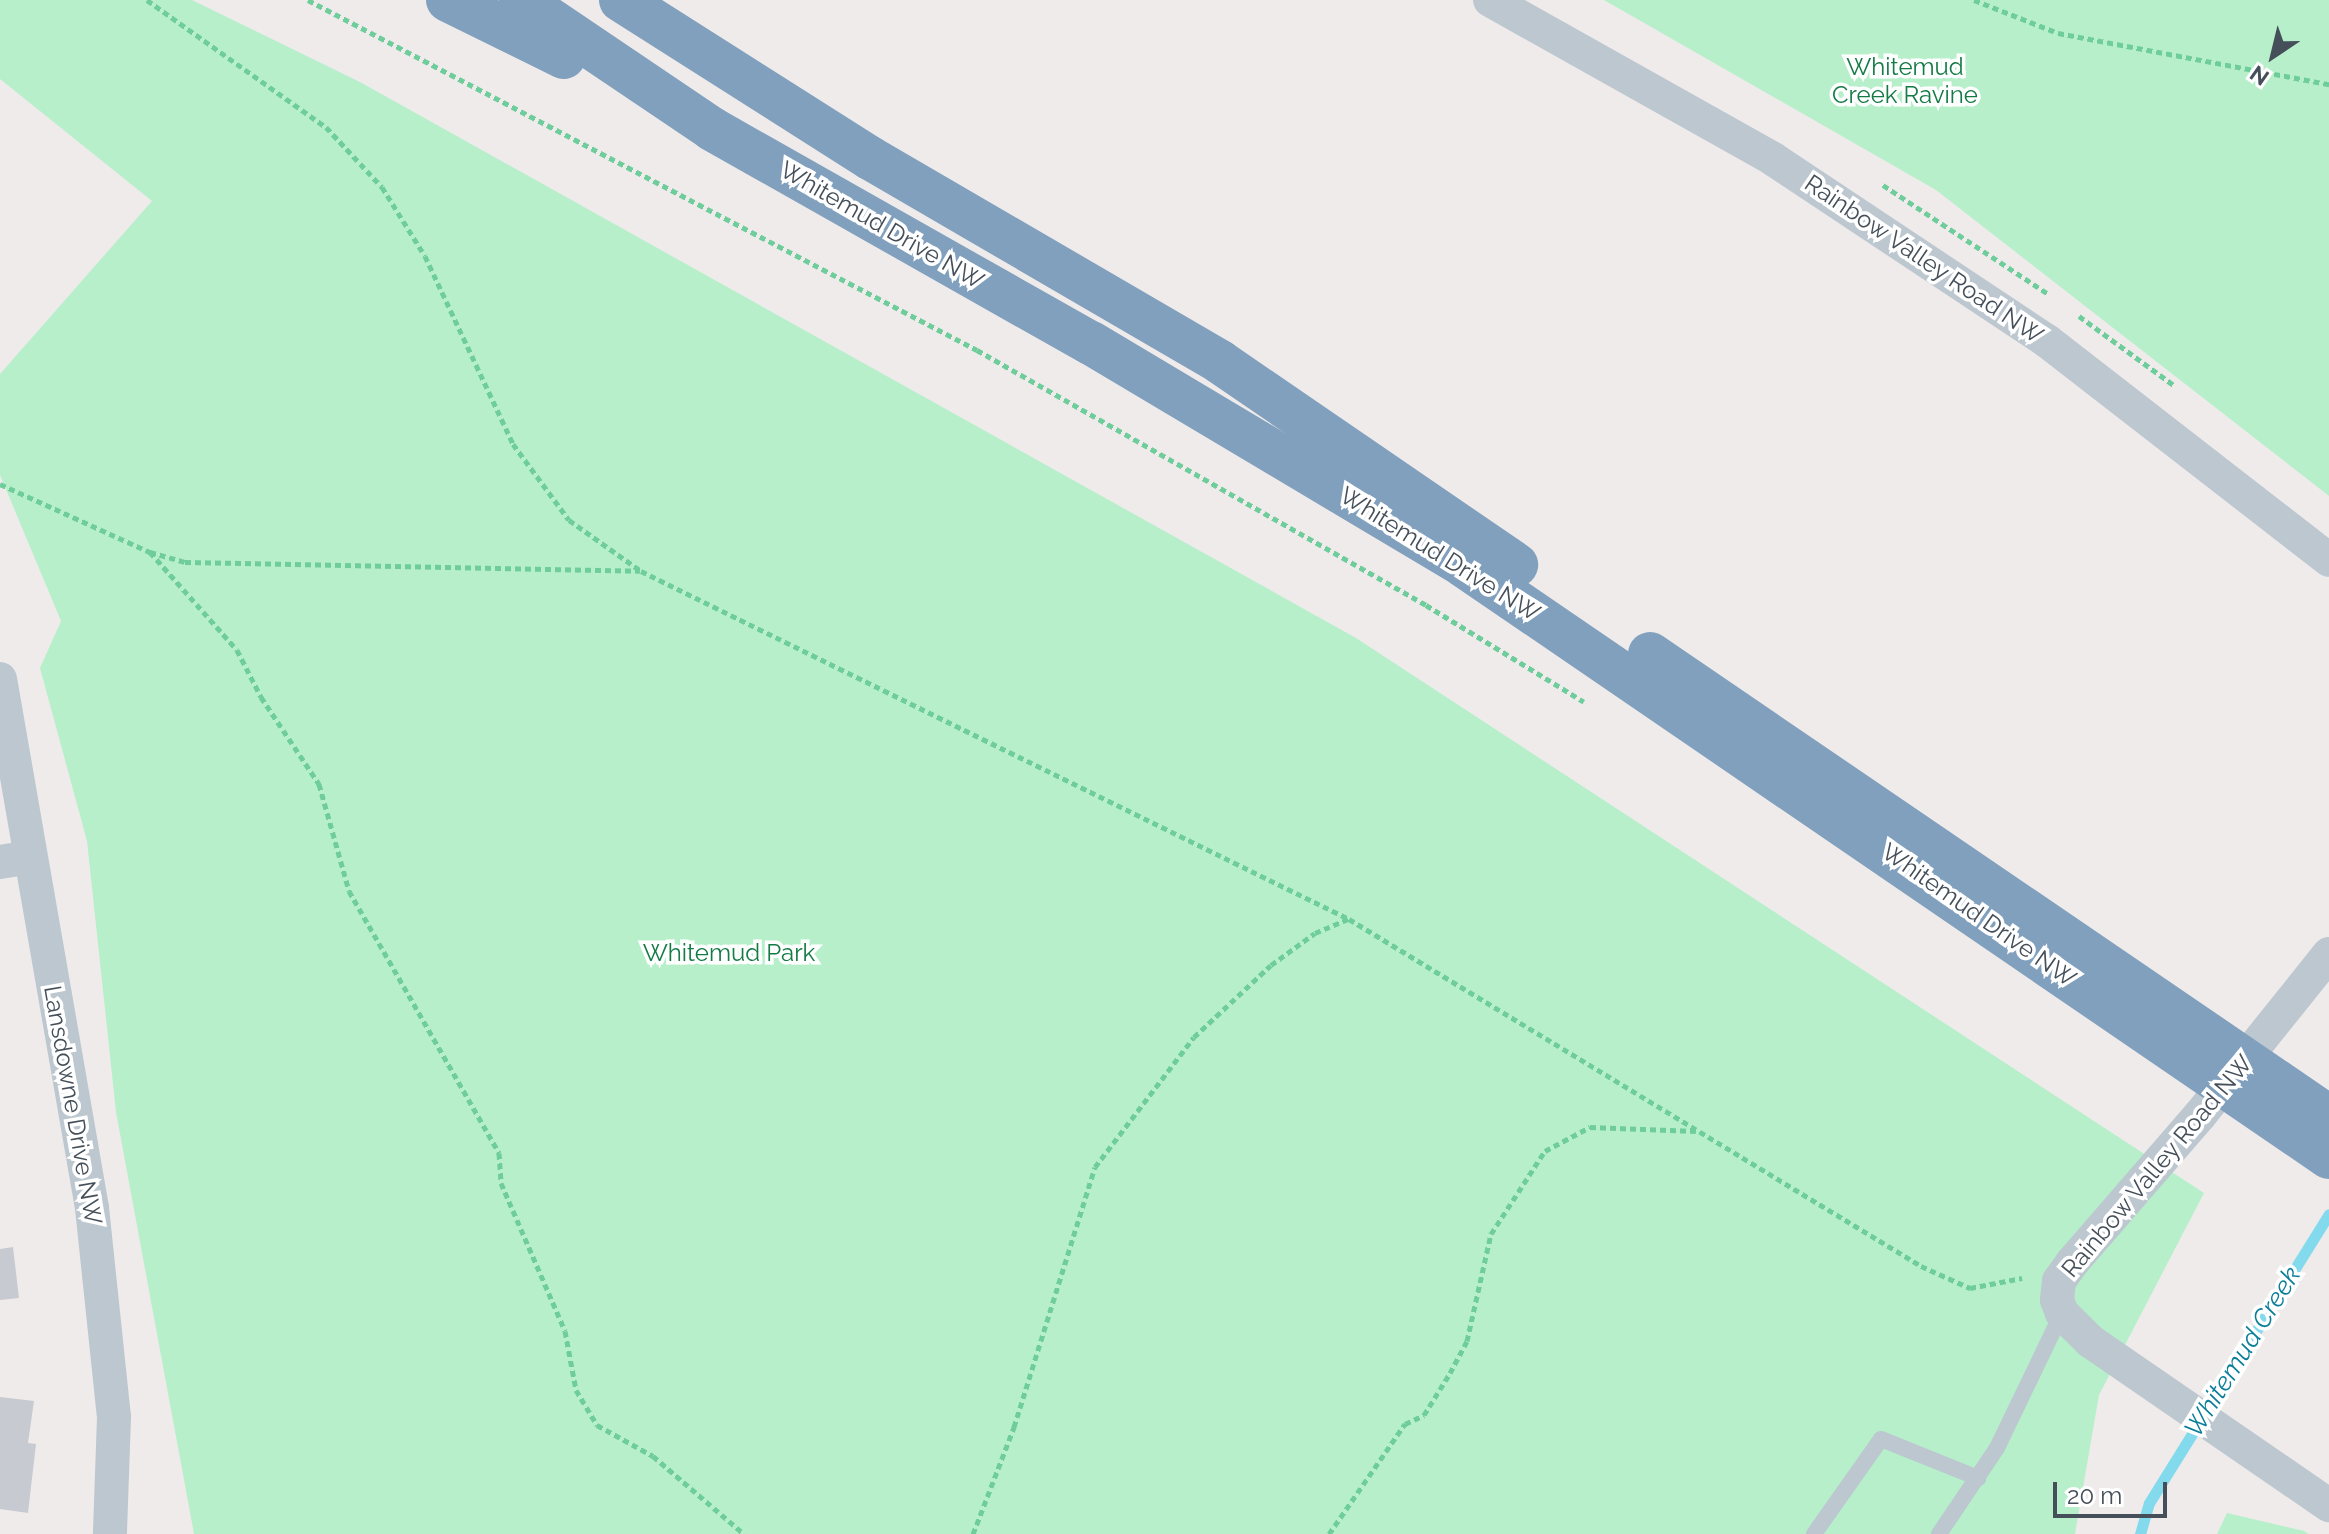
<!DOCTYPE html>
<style>
body{margin:0}
#map{position:relative;width:2329px;height:1534px;overflow:hidden;background:#efebeb;font-family:Raleway,sans-serif}
div>[style]{position:absolute}
.green>*{inset:0;background:#b7efcb}
.stream>*{height:11px;margin:-5.5px;padding:0 5.5px;transform-origin:5.5px;border-radius:5.5px;background:#83daed}
.building>*{inset:0;background:#c8cad1}
.path>*{height:5px;margin-top:-2.5px;transform-origin:0;background:repeating-linear-gradient(90deg,#6fcd9c 0 6px,transparent 0 10px)}
.service>*{height:16px;margin:-8px;padding:0 8px;transform-origin:8px;border-radius:8px;background:#bcc7cf}
.minor>*{height:34px;margin:-17px;padding:0 17px;transform-origin:17px;border-radius:17px;background:#bcc7cf}
.motorway>*{height:44px;margin:-22px;padding:0 22px;transform-origin:22px;border-radius:22px;background:#81a0bd}
span{translate:-50% -50%;white-space:nowrap;text-align:center;line-height:1.15;-webkit-text-stroke:7px #fff;paint-order:stroke}
.park-label{font-size:24px;color:#147b45}
.street-label{font-size:24px;color:#444f59}
.water-label{font-size:26px;color:#0a7e98;font-style:italic}
.north{position:absolute;left:2233px;top:16px;width:80px;height:80px;-webkit-text-stroke:6px #fff;paint-order:stroke;rotate:215deg;font-size:22px;font-weight:700;line-height:32px;text-align:center;color:#444f59}
.north::after{content:'';display:block;margin:auto;width:28px;height:36px;background:#444f59;clip-path:polygon(50% 0,100% 100%,50% 72%,0 100%)}
.scale{position:absolute;left:2053px;top:1482px;width:114px;height:36px;box-sizing:border-box;border:4px solid #444f59;border-top:0;padding-left:10px;font-size:24px;line-height:28px;white-space:nowrap;color:#444f59;-webkit-text-stroke:6px #fff;paint-order:stroke}
</style>
<div id="map">
<div class="green">
<i style="clip-path:polygon(0 0,192px 0,360px 82px,1356px 638px,2204px 1193px,2099px 1395px,2075px 1534px,194px 1534px,116px 1112px,87px 841px,40px 668px,61px 621px,0 475px,0 374px,152px 201px,0 79px)"></i>
<i style="clip-path:polygon(1604px 0,2329px 0,2329px 496px,1936px 190px)"></i>
<i style="clip-path:polygon(2227px 1513px,2304px 1531px,2309px 1534px,2217px 1534px)"></i>
</div>
<div class="stream">
<i style="left:2140px;top:1534px;width:32px;rotate:-74deg"></i>
<i style="left:2149px;top:1503px;width:340px;rotate:-58.1deg"></i>
</div>
<div class="building">
<i style="clip-path:polygon(13px 1247px,19px 1298px,0 1300px,0 1249px)"></i>
<i style="clip-path:polygon(0 1397px,34px 1401px,28px 1443px,36px 1444px,28px 1513px,0 1509px)"></i>
</div>
<div class="path">
<i style="left:147px;top:0;width:219px;rotate:35.4deg"></i>
<i style="left:326px;top:127px;width:82px;rotate:47deg"></i>
<i style="left:382px;top:187px;width:81px;rotate:58.1deg"></i>
<i style="left:425px;top:256px;width:208px;rotate:64.9deg"></i>
<i style="left:513px;top:444px;width:94px;rotate:53.6deg"></i>
<i style="left:569px;top:520px;width:88px;rotate:35.3deg"></i>
<i style="left:641px;top:571px;width:789px;rotate:26.18deg"></i>
<i style="left:1349px;top:919px;width:669px;rotate:31.24deg"></i>
<i style="left:1921px;top:1266px;width:54px;rotate:24.2deg"></i>
<i style="left:1970px;top:1288px;width:53px;rotate:-10.9deg"></i>
<i style="left:308px;top:0;width:755px;rotate:27.62deg"></i>
<i style="left:977px;top:350px;width:516px;rotate:29.59deg"></i>
<i style="left:1426px;top:605px;width:185px;rotate:31.5deg"></i>
<i style="left:1974px;top:0;width:90px;rotate:21.4deg"></i>
<i style="left:2058px;top:33px;width:276px;rotate:10.7deg"></i>
<i style="left:1883px;top:185px;width:198px;rotate:33.4deg"></i>
<i style="left:2079px;top:316px;width:119px;rotate:36.1deg"></i>
<i style="left:0;top:484px;width:165px;rotate:24.4deg"></i>
<i style="left:150px;top:552px;width:36px;rotate:16deg"></i>
<i style="left:185px;top:562px;width:455px;rotate:1.1deg"></i>
<i style="left:150px;top:552px;width:131px;rotate:48.4deg"></i>
<i style="left:237px;top:650px;width:53px;rotate:62.9deg"></i>
<i style="left:261px;top:697px;width:105px;rotate:56.3deg"></i>
<i style="left:319px;top:784px;width:111px;rotate:74.3deg"></i>
<i style="left:349px;top:891px;width:302px;rotate:60.2deg"></i>
<i style="left:499px;top:1153px;width:30px;rotate:86deg"></i>
<i style="left:501px;top:1183px;width:161px;rotate:66.6deg"></i>
<i style="left:565px;top:1331px;width:60px;rotate:79.4deg"></i>
<i style="left:576px;top:1390px;width:41px;rotate:59deg"></i>
<i style="left:597px;top:1425px;width:64px;rotate:29deg"></i>
<i style="left:653px;top:1456px;width:120px;rotate:40.6deg"></i>
<i style="left:973px;top:1534px;width:115px;rotate:-69deg"></i>
<i style="left:1014px;top:1427px;width:272px;rotate:-72.7deg"></i>
<i style="left:1095px;top:1167px;width:163px;rotate:-52.7deg"></i>
<i style="left:1194px;top:1037px;width:105px;rotate:-43.1deg"></i>
<i style="left:1271px;top:965px;width:54px;rotate:-36deg"></i>
<i style="left:1315px;top:933px;width:36px;rotate:-23deg"></i>
<i style="left:1329px;top:1534px;width:134px;rotate:-55.4deg"></i>
<i style="left:1405px;top:1424px;width:21px;rotate:-25deg"></i>
<i style="left:1424px;top:1415px;width:49px;rotate:-58.2deg"></i>
<i style="left:1450px;top:1373px;width:36px;rotate:-62deg"></i>
<i style="left:1467px;top:1341px;width:110px;rotate:-77.4deg"></i>
<i style="left:1491px;top:1234px;width:99px;rotate:-57deg"></i>
<i style="left:1545px;top:1151px;width:51px;rotate:-28.1deg"></i>
<i style="left:1590px;top:1127px;width:106px;rotate:2.2deg"></i>
</div>
<div class="service">
<i style="left:1814px;top:1534px;width:116px;rotate:-54.8deg"></i>
<i style="left:1881px;top:1439px;width:105px;rotate:21.9deg"></i>
<i style="left:1939px;top:1534px;width:104px;rotate:-56deg"></i>
<i style="left:1997px;top:1448px;width:150px;rotate:-64.3deg"></i>
</div>
<div class="minor">
<i style="left:1490px;top:0;width:325px;rotate:29.3deg"></i>
<i style="left:1773px;top:159px;width:329px;rotate:33.6deg"></i>
<i style="left:2047px;top:341px;width:357px;rotate:37.8deg"></i>
<i style="left:0;top:679px;width:537px;rotate:80.13deg"></i>
<i style="left:92px;top:1208px;width:210px;rotate:84deg"></i>
<i style="left:114px;top:1417px;width:117px;rotate:92deg"></i>
<i style="left:0;top:862px;width:30px;rotate:-9deg"></i>
<i style="left:2329px;top:954px;width:206px;rotate:128.7deg"></i>
<i style="left:2200px;top:1115px;width:196px;rotate:130.9deg"></i>
<i style="left:2072px;top:1263px;width:22px;rotate:126deg"></i>
<i style="left:2059px;top:1281px;width:19px;rotate:96deg"></i>
<i style="left:2057px;top:1300px;width:14px;rotate:69deg"></i>
<i style="left:2062px;top:1313px;width:40px;rotate:45deg"></i>
<i style="left:2090px;top:1341px;width:290px;rotate:34.5deg"></i>
</div>
<div class="motorway">
<i style="left:448px;top:0;width:129px;rotate:26.2deg"></i>
<i style="left:521px;top:0;width:230px;rotate:34deg"></i>
<i style="left:712px;top:129px;width:435px;rotate:29.5deg"></i>
<i style="left:1091px;top:343px;width:433px;rotate:30.8deg"></i>
<i style="left:1463px;top:565px;width:1049px;rotate:34.36deg"></i>
<i style="left:621px;top:0;width:295px;rotate:32.4deg"></i>
<i style="left:870px;top:158px;width:405px;rotate:30.2deg"></i>
<i style="left:1220px;top:362px;width:359px;rotate:34.4deg"></i>
<i style="left:1650px;top:654px;width:822px;rotate:34.29deg"></i>
</div>
<div class="park-label">
<span style="left:1905px;top:81px">Whitemud<br>Creek Ravine</span>
<span style="left:729px;top:953px">Whitemud Park</span>
</div>
<div class="street-label">
<span style="left:882px;top:225px;rotate:30deg">Whitemud Drive NW</span>
<span style="left:1924px;top:259px;rotate:34deg">Rainbow Valley Road NW</span>
<span style="left:1440px;top:554px;rotate:32deg">Whitemud Drive NW</span>
<span style="left:1979px;top:915px;rotate:35deg">Whitemud Drive NW</span>
<span style="left:73px;top:1105px;rotate:80deg">Lansdowne Drive NW</span>
<span style="left:2157px;top:1166px;rotate:-50deg">Rainbow Valley Road NW</span>
</div>
<div class="water-label">
<span style="left:2243px;top:1352px;rotate:-58deg">Whitemud Creek</span>
</div>
<div class="north">N</div>
<div class="scale">20 m</div>
</div>
